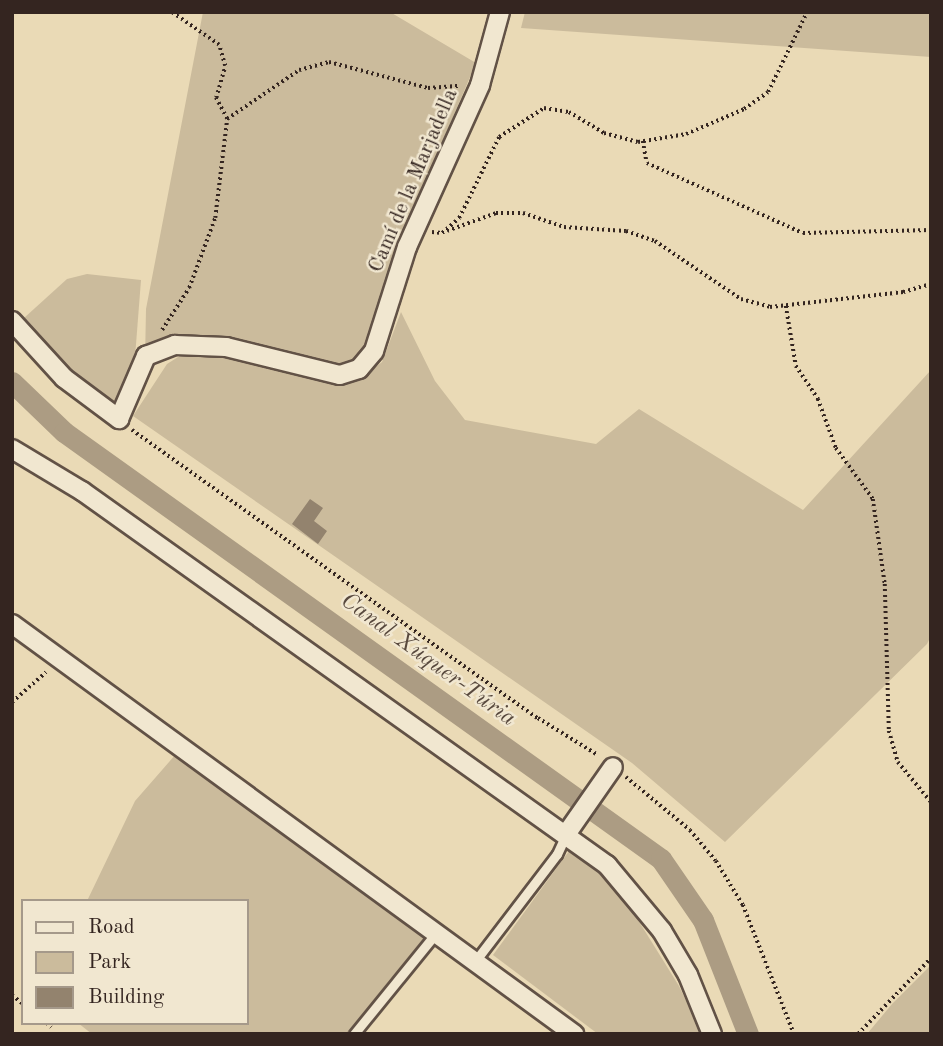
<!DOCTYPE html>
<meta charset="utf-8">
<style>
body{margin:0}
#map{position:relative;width:943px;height:1046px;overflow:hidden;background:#eadab6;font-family:"Old Standard TT",serif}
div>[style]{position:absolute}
.green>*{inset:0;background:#cbbb9c}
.canal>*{height:21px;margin:-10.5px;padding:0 10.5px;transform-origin:10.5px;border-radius:10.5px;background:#ac9c83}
.building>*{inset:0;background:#93836e}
.path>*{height:3.5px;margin-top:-1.75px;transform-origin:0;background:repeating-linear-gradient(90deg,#342520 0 2px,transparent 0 5.5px)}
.roads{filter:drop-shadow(2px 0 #625246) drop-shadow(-2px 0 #625246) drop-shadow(0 2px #625246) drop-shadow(0 -2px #625246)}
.service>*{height:9px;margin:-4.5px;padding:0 4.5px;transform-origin:4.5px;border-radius:4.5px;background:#f1e7d0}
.minor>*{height:18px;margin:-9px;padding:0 9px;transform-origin:9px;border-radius:9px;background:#f1e7d0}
span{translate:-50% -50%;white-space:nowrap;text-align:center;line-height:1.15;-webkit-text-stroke:5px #f1e7d0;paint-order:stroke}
.street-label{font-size:21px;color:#342520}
.water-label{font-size:23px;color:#58493e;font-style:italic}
.frame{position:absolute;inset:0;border:14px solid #342520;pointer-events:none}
.legend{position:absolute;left:21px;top:899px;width:228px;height:126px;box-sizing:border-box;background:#f1e7d0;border:2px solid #a5998a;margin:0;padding:9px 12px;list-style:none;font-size:21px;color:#342520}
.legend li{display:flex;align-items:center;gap:14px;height:35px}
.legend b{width:35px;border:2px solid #a5998a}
</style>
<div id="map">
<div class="green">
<i style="clip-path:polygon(203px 12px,390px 12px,476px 63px,410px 218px,370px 337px,351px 360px,340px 365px,187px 337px,160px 341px,145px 360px,146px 309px)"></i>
<i style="clip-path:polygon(525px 12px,931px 12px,931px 57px,521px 28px)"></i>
<i style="clip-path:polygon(87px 274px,141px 280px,134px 370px,121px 400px,113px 402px,55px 357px,24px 318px,67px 279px)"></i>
<i style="clip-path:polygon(401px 312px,435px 381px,465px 420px,596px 444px,639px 409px,803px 510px,931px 370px,931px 636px,927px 644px,725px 842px,632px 763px,133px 416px,167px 364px,186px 352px,220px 353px,347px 379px,362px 378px,382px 362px)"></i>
<i style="clip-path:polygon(176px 754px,424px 938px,348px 1034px,92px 1034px,78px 1023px,247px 1023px,247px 901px,87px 901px,135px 801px)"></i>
<i style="clip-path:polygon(569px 851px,609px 880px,625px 899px,679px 986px,702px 1034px,598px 1034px,493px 955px)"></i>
<i style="clip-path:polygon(931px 965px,931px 1034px,867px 1034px,892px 1004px)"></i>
</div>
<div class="canal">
<i style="left:12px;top:382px;width:72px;rotate:43.9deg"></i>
<i style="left:64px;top:432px;width:734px;rotate:35.57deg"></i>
<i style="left:661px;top:859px;width:74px;rotate:55.5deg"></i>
<i style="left:703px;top:920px;width:123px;rotate:68.5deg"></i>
</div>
<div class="building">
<i style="clip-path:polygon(310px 499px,323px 508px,314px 521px,327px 531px,318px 544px,292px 524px)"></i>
</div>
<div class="path">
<i style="left:227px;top:119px;width:87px;rotate:-34.2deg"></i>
<i style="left:299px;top:70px;width:31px;rotate:-15deg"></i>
<i style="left:329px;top:62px;width:102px;rotate:14.7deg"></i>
<i style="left:428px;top:88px;width:32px;rotate:-4deg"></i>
<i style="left:643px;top:141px;width:22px;rotate:80deg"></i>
<i style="left:647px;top:163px;width:171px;rotate:24.2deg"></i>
<i style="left:803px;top:233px;width:128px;rotate:-1.3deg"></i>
<i style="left:447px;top:231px;width:52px;rotate:-20.2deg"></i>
<i style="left:496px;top:213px;width:27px"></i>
<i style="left:523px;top:213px;width:43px;rotate:18.9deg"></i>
<i style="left:564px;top:227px;width:62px;rotate:3.7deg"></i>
<i style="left:626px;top:231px;width:31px;rotate:19deg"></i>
<i style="left:655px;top:241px;width:104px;rotate:34deg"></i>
<i style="left:741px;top:299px;width:30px;rotate:15deg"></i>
<i style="left:770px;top:307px;width:134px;rotate:-6.4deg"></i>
<i style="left:903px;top:292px;width:29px;rotate:-16deg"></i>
<i style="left:432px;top:232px;width:10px;rotate:6deg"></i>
<i style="left:442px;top:233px;width:23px;rotate:-41deg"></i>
<i style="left:459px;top:218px;width:90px;rotate:-63.7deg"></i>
<i style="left:499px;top:137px;width:54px;rotate:-32.8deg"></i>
<i style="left:544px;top:108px;width:25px;rotate:9deg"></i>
<i style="left:569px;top:112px;width:41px;rotate:31deg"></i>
<i style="left:604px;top:133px;width:35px;rotate:15deg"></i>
<i style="left:638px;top:142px;width:49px;rotate:-9.5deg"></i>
<i style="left:686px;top:134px;width:63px;rotate:-23.3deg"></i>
<i style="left:744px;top:109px;width:29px;rotate:-35deg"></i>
<i style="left:768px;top:92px;width:89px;rotate:-64deg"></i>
<i style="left:786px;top:306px;width:61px;rotate:80.5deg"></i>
<i style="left:796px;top:366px;width:40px;rotate:56deg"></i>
<i style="left:818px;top:399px;width:52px;rotate:69.8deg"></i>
<i style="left:836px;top:448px;width:63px;rotate:54deg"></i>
<i style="left:873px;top:499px;width:86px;rotate:82deg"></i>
<i style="left:885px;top:584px;width:147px;rotate:88.4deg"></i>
<i style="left:889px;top:731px;width:32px;rotate:74deg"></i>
<i style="left:898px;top:762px;width:52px;rotate:50.5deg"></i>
<i style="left:162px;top:330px;width:50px;rotate:-57.3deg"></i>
<i style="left:189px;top:288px;width:75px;rotate:-69.6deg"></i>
<i style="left:215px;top:218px;width:100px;rotate:-83.1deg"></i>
<i style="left:227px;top:119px;width:24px;rotate:-118deg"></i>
<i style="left:216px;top:98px;width:33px;rotate:-74deg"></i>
<i style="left:225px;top:66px;width:22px;rotate:-106deg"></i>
<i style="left:219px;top:45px;width:58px;rotate:-145.5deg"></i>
<i style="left:132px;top:430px;width:498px;rotate:35.4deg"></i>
<i style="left:538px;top:718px;width:70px;rotate:31.7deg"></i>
<i style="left:12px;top:702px;width:45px;rotate:-41.4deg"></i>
<i style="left:626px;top:777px;width:83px;rotate:39.6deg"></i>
<i style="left:690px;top:830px;width:40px;rotate:50deg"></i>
<i style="left:716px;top:861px;width:52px;rotate:58.5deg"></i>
<i style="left:743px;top:905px;width:139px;rotate:68.4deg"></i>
<i style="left:12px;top:995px;width:14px;rotate:39deg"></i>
<i style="left:47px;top:1023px;width:6px;rotate:45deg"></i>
<i style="left:858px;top:1034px;width:105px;rotate:-46.2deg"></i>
</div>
<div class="roads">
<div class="service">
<i style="left:476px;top:960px;width:133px;rotate:-52.6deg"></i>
<i style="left:557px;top:854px;width:21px;rotate:-65deg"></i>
<i style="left:354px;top:1034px;width:132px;rotate:-50.9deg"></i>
</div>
<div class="minor">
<i style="left:12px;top:321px;width:77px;rotate:47.6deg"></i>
<i style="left:64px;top:378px;width:69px;rotate:36.7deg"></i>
<i style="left:119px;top:419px;width:69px;rotate:-66.8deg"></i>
<i style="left:146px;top:356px;width:31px;rotate:-21deg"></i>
<i style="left:175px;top:345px;width:51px;rotate:2.2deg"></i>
<i style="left:226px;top:347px;width:117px;rotate:13.8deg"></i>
<i style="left:340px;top:375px;width:20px;rotate:-18deg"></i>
<i style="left:359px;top:369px;width:23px;rotate:-50deg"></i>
<i style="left:374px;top:351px;width:109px;rotate:-72.4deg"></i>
<i style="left:407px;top:247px;width:178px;rotate:-65.7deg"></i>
<i style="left:480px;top:85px;width:76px;rotate:-74.7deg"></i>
<i style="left:12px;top:449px;width:82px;rotate:31deg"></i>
<i style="left:82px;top:491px;width:645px;rotate:35.47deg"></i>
<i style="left:607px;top:865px;width:86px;rotate:50.2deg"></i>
<i style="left:662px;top:931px;width:51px;rotate:59.4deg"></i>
<i style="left:688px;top:975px;width:64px;rotate:67.9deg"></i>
<i style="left:12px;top:624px;width:696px;rotate:36.11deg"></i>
<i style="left:567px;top:833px;width:80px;rotate:-55.1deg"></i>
</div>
</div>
<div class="street-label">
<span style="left:414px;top:181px;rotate:-67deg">Camí de la Marjadella</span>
</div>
<div class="water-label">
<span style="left:428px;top:660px;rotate:36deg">Canal Xúquer-Túria</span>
</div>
<div class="frame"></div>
<ul class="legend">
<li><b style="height:9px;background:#f1e7d0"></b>Road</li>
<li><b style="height:19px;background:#cbbb9c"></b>Park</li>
<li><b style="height:19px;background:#93836e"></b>Building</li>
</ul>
</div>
